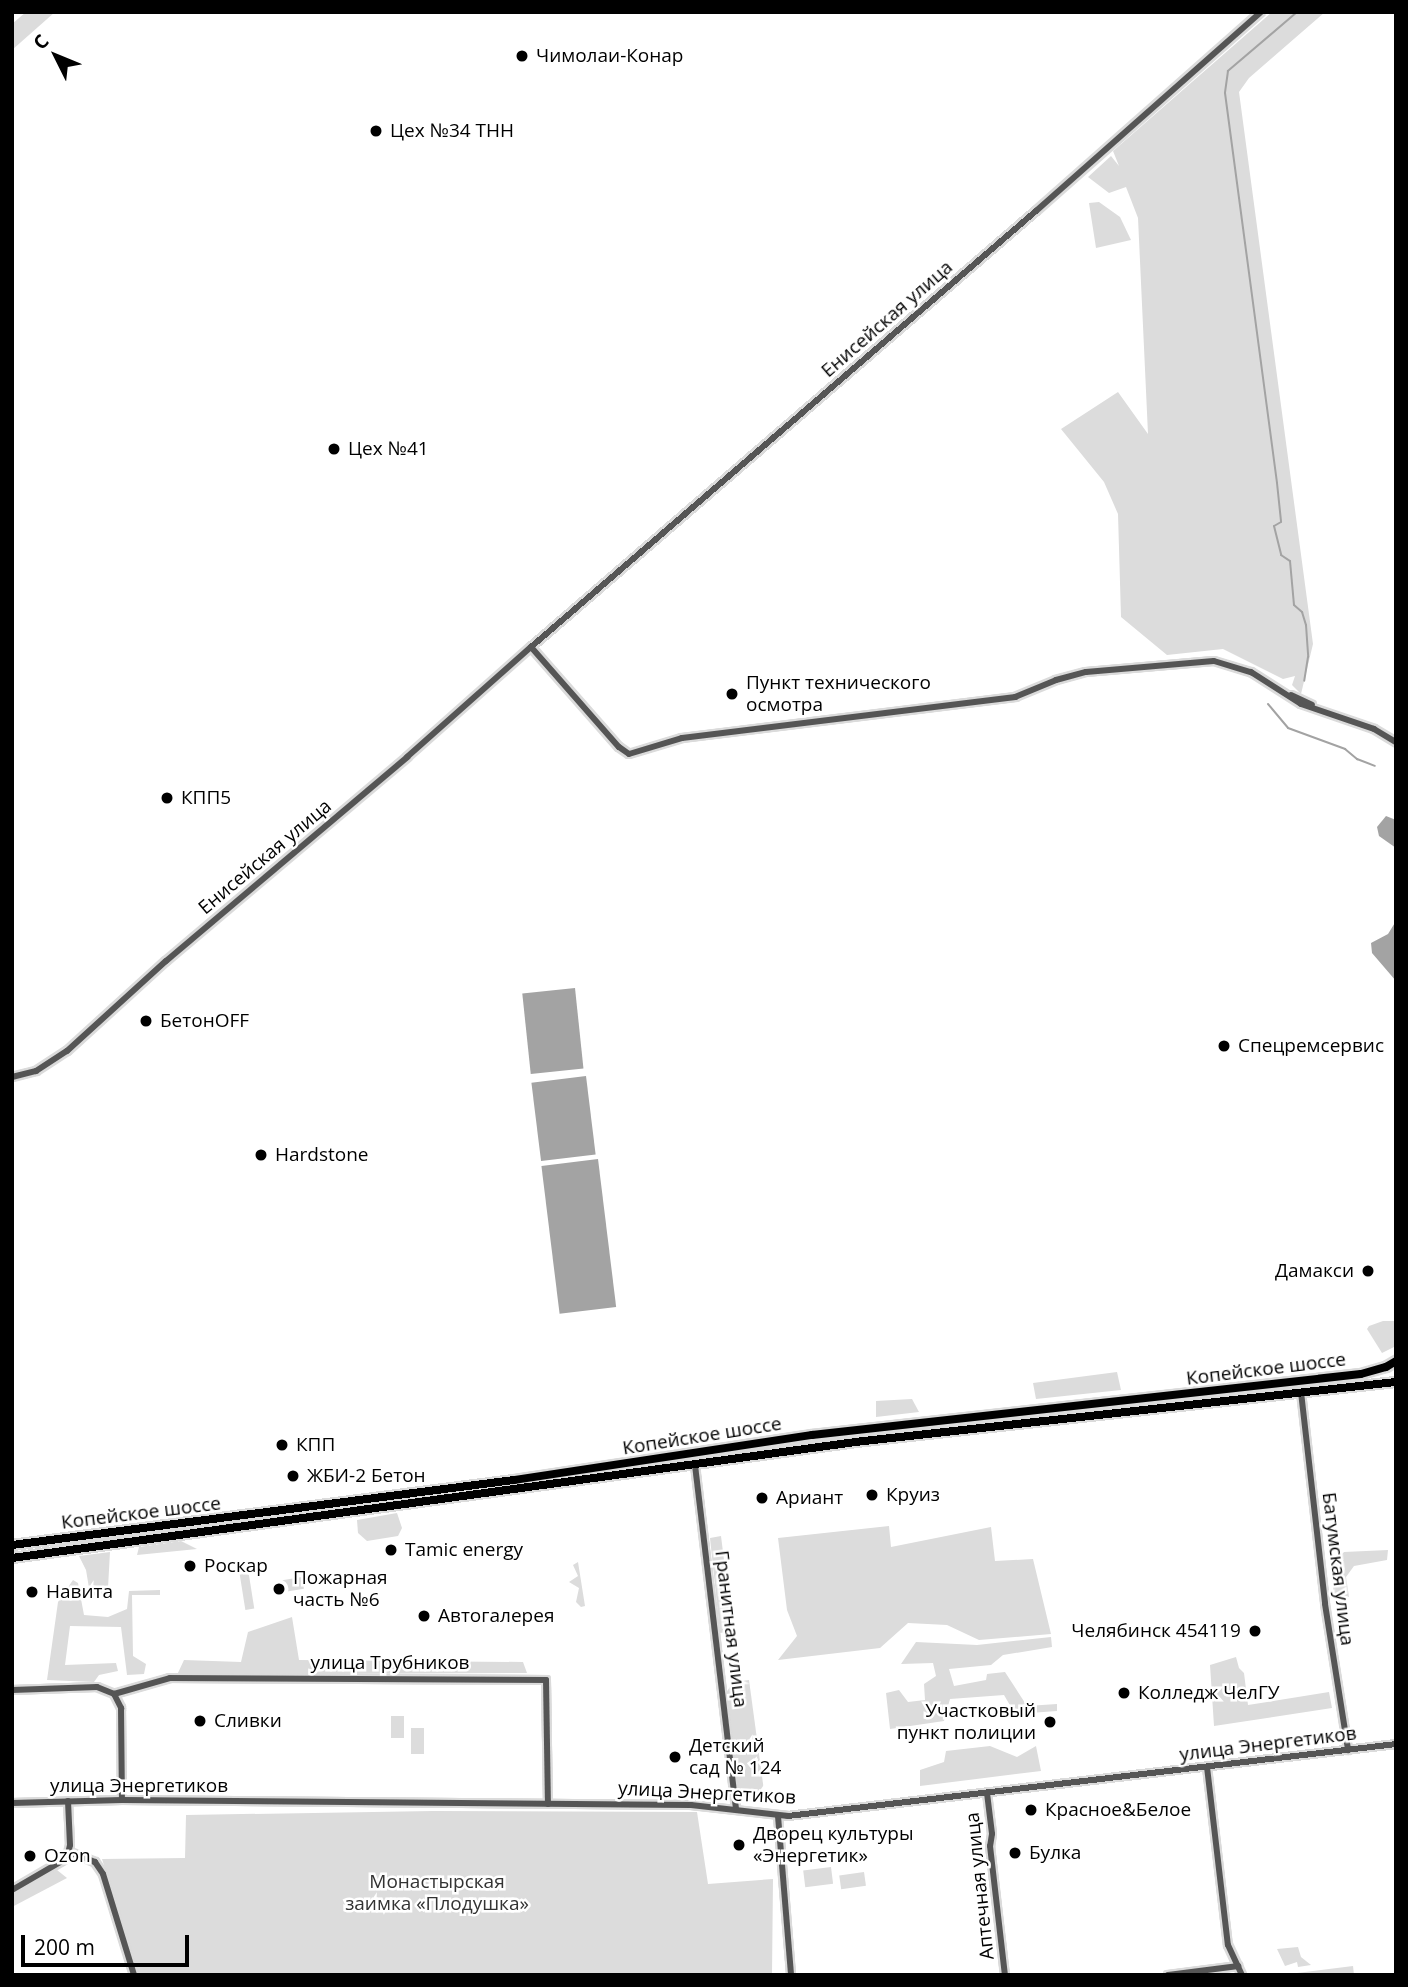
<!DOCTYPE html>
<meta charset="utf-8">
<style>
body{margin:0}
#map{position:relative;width:1408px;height:1987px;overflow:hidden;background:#fff;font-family:"Open Sans",sans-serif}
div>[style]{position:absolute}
.green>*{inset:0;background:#dcdcdc;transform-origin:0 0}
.water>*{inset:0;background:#a3a3a3;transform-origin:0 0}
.stream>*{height:2px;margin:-1px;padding:0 1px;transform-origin:1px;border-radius:1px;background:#a3a3a3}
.roads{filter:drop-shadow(2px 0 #dbdbdb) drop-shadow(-2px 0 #dbdbdb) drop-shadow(0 2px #dbdbdb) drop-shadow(0 -2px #dbdbdb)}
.minor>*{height:6px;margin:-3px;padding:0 3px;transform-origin:3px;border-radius:3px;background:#555}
.major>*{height:8px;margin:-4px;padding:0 4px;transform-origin:4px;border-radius:4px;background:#000}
.dots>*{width:19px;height:19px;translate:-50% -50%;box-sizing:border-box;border:4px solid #fff;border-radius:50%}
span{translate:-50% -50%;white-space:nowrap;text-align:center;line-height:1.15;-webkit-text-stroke:5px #fff;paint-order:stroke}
.poi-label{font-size:19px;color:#000}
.left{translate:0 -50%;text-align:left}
.right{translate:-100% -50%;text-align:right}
.street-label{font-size:19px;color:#000}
.park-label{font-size:19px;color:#333}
.frame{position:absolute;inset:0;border:14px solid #000;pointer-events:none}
.north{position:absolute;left:21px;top:21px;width:70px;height:70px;-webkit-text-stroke:5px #fff;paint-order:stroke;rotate:313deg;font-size:19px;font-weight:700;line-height:28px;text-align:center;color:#000}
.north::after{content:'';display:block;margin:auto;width:24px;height:32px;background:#000;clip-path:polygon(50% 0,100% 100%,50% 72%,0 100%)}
.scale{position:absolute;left:21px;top:1935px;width:168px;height:32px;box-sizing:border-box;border:4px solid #000;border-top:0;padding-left:9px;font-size:21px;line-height:24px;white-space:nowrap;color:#000;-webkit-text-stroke:5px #fff;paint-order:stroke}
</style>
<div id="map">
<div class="green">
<i style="clip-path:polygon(26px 12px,55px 12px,12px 50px,12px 24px)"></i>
<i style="clip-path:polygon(1272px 12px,1325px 12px,1249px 78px,1239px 92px,1313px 644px,1301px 694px,1292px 685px,1295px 676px,1283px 679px,1223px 649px,1167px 655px,1121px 617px,1118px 514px,1104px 482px,1061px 429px,1118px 392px,1148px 434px,1138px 218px,1126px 187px,1109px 193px,1088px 177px,1111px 156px,1119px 166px,1113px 151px)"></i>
<i style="clip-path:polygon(1099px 202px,1120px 217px,1131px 240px,1096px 248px,1089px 203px)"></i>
<i style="clip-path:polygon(1383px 1321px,1396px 1321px,1396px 1346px,1382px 1353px,1367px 1329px,1369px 1326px)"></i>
<i style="clip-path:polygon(1117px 1372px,1121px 1390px,1036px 1399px,1033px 1383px)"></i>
<i style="clip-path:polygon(1360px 1379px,1360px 1381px,729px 1452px,786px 1443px)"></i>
<i style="clip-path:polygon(912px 1399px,919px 1412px,876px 1417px,876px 1401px)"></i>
<i style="clip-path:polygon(397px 1513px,402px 1528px,398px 1536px,367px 1541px,358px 1533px,357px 1520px)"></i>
<i style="clip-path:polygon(889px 1526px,891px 1547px,991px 1527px,995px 1561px,1033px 1559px,1051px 1634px,979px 1640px,947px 1625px,908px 1623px,880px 1648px,778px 1660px,797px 1636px,787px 1610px,778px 1538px)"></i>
<i style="clip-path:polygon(721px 1536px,733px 1631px,720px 1633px,710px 1538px)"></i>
<i style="clip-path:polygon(181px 1541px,197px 1549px,137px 1555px,139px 1547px)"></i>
<i style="clip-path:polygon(1388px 1550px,1387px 1560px,1354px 1566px,1346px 1577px,1349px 1597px,1334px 1594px,1330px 1568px,1344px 1552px)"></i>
<i style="clip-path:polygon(110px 1552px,108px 1588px,104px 1594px,95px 1596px,89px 1588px,86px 1570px,79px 1556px)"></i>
<i style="clip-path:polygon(578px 1562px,585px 1606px,581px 1607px,576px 1602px,579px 1588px,569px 1582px,578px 1576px,573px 1565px)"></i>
<i style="left:248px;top:1569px;width:40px;height:9px;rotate:81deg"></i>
<i style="left:302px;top:1577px;width:12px;height:20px;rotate:81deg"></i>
<i style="clip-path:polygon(73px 1580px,78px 1583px,84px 1615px,108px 1617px,127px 1609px,129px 1591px,160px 1590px,160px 1595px,132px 1595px,133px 1656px,146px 1664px,144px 1674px,127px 1675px,121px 1627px,70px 1626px,65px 1665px,116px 1663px,118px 1671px,99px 1675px,94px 1682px,47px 1680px,58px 1602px)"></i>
<i style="clip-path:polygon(292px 1617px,299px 1660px,523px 1662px,527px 1673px,177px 1675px,184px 1660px,241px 1662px,248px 1632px)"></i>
<i style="clip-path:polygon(1051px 1637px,1052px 1647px,1003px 1655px,991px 1665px,949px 1669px,954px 1686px,986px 1680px,987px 1674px,1005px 1672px,1027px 1706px,1057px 1704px,1057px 1711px,1015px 1714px,1004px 1695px,950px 1699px,944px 1721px,890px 1729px,886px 1693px,899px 1690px,908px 1702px,925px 1700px,924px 1684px,936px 1676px,933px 1663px,901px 1664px,916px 1642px,977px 1645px)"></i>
<i style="clip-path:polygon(1236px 1657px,1239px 1668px,1244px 1673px,1248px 1705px,1329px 1692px,1332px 1708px,1214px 1726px,1210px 1665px)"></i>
<i style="clip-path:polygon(749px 1680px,764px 1791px,738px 1794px,726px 1693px,733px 1682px)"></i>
<i style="left:391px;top:1716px;width:13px;height:22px"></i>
<i style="left:424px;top:1728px;width:26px;height:13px;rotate:90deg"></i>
<i style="clip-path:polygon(990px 1746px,1017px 1757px,1036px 1746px,1041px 1771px,920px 1786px,920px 1770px,944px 1762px,946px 1751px)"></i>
<i style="clip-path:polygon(433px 1811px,697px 1812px,708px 1884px,773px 1879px,772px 1975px,139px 1975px,102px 1859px,185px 1858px,186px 1815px)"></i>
<i style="left:831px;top:1867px;width:17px;height:28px;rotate:83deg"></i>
<i style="clip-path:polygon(57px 1870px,67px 1878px,12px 1907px,12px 1894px)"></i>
<i style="left:864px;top:1872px;width:14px;height:25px;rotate:82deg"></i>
<i style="clip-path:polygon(1298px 1947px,1301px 1957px,1311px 1965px,1298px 1967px,1297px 1962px,1285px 1966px,1277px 1949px)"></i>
<i style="clip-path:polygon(1353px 1966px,1354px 1975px,1297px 1975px,1297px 1973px)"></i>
</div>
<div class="water">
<i style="clip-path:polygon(1386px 816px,1396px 820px,1396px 848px,1379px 836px,1377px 827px)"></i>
<i style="clip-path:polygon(1396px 921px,1396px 981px,1372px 953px,1371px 943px,1388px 934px)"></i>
<i style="left:575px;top:988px;width:81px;height:53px;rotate:84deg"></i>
<i style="left:586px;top:1076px;width:79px;height:55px;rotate:83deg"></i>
<i style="left:598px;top:1159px;width:149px;height:57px;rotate:83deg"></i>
</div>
<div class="stream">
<i style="left:1297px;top:12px;width:91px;rotate:139.5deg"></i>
<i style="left:1228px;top:71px;width:22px;rotate:98deg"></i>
<i style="left:1225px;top:93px;width:393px;rotate:82.4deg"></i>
<i style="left:1277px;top:483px;width:39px;rotate:84deg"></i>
<i style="left:1281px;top:522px;width:8px;rotate:150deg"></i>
<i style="left:1274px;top:526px;width:30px;rotate:76deg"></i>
<i style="left:1281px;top:555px;width:11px;rotate:34deg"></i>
<i style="left:1290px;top:561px;width:44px;rotate:84.8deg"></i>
<i style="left:1294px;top:605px;width:11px;rotate:41deg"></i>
<i style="left:1302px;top:612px;width:14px;rotate:73deg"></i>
<i style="left:1306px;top:625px;width:32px;rotate:86deg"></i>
<i style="left:1308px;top:657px;width:24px;rotate:99deg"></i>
<i style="left:1268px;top:704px;width:31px;rotate:50deg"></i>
<i style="left:1288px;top:728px;width:61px;rotate:20.2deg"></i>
<i style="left:1345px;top:749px;width:16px;rotate:40deg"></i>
<i style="left:1357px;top:759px;width:19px;rotate:21deg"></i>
</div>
<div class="roads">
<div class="minor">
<i style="left:531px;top:647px;width:133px;rotate:48.7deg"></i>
<i style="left:619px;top:747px;width:12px;rotate:35deg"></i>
<i style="left:629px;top:754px;width:55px;rotate:-16.8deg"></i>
<i style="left:682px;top:738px;width:336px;rotate:-7deg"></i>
<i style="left:1015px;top:697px;width:44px;rotate:-22.5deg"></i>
<i style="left:1056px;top:680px;width:31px;rotate:-15deg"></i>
<i style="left:1086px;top:672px;width:128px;rotate:-4.9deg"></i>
<i style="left:1214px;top:661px;width:39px;rotate:17deg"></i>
<i style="left:1251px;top:672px;width:59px;rotate:32.6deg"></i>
<i style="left:1301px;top:704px;width:77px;rotate:18.9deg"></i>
<i style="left:1374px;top:729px;width:26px;rotate:31deg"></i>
<i style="left:1291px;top:695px;width:23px;rotate:25deg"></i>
<i style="left:12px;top:1077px;width:25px;rotate:-14deg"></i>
<i style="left:36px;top:1071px;width:37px;rotate:-33deg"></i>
<i style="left:67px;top:1051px;width:134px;rotate:-42.3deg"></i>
<i style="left:166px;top:961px;width:316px;rotate:-40.2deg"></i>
<i style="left:407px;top:757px;width:166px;rotate:-41.6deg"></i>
<i style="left:531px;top:647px;width:667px;rotate:-40.81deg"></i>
<i style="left:1036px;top:211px;width:300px;rotate:-41.5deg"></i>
<i style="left:1301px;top:1392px;width:213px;rotate:83.5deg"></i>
<i style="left:1325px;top:1604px;width:148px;rotate:81deg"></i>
<i style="left:695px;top:1465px;width:346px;rotate:83.2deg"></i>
<i style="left:12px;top:1690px;width:85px;rotate:-2deg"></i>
<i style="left:97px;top:1687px;width:18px;rotate:22deg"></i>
<i style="left:114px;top:1694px;width:16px;rotate:63deg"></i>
<i style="left:121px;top:1708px;width:92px;rotate:89.4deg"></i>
<i style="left:114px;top:1694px;width:58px;rotate:-15.9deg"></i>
<i style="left:170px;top:1678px;width:376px;rotate:0.3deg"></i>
<i style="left:546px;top:1680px;width:124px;rotate:89.1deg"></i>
<i style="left:1207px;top:1767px;width:179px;rotate:83.3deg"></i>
<i style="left:1228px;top:1945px;width:33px;rotate:65deg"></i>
<i style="left:987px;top:1793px;width:41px;rotate:83deg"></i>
<i style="left:992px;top:1834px;width:12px;rotate:99deg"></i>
<i style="left:990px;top:1846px;width:130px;rotate:83.4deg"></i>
<i style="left:12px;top:1803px;width:110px;rotate:-1.6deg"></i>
<i style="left:122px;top:1800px;width:569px;rotate:0.5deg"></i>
<i style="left:691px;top:1805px;width:98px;rotate:6.5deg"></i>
<i style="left:788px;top:1816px;width:612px;rotate:-6.75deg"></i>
<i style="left:778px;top:1816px;width:160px;rotate:85.3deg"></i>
<i style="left:70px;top:1852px;width:27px;rotate:22deg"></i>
<i style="left:95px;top:1862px;width:14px;rotate:56deg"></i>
<i style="left:103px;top:1874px;width:106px;rotate:72.9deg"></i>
<i style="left:12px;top:1890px;width:64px;rotate:-30.2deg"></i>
<i style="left:67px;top:1858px;width:13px;rotate:-77deg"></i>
<i style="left:70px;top:1845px;width:44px;rotate:-92.6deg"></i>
<i style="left:1168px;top:1975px;width:71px;rotate:-7.3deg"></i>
</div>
<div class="major">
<i style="left:12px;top:1545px;width:506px;rotate:-7.38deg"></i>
<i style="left:514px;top:1480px;width:301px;rotate:-8.6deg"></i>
<i style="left:812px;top:1435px;width:552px;rotate:-6.34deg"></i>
<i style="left:1361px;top:1374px;width:26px;rotate:-16deg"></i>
<i style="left:1386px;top:1367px;width:12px;rotate:-31deg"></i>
<i style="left:12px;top:1558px;width:851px;rotate:-7.83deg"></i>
<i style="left:855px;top:1442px;width:544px;rotate:-6.33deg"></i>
</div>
</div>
<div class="dots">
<i style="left:522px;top:56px;background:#000"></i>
<i style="left:376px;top:131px;background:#000"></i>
<i style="left:334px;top:449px;background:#000"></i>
<i style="left:732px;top:694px;background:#000"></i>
<i style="left:167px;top:798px;background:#000"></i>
<i style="left:146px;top:1021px;background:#000"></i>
<i style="left:1224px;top:1046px;background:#000"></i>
<i style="left:261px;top:1155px;background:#000"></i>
<i style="left:1368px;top:1271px;background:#000"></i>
<i style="left:282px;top:1445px;background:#000"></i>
<i style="left:293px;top:1476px;background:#000"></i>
<i style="left:872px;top:1495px;background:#000"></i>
<i style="left:762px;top:1498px;background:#000"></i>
<i style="left:391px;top:1550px;background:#000"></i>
<i style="left:190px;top:1566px;background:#000"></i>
<i style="left:279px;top:1589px;background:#000"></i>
<i style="left:32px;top:1592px;background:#000"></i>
<i style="left:424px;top:1616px;background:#000"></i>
<i style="left:1255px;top:1631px;background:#000"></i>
<i style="left:1124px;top:1693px;background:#000"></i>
<i style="left:200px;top:1721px;background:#000"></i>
<i style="left:1050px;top:1722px;background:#000"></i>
<i style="left:675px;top:1757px;background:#000"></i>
<i style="left:1031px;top:1810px;background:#000"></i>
<i style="left:739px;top:1845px;background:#000"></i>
<i style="left:1015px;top:1853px;background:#000"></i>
<i style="left:30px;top:1856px;background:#000"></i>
</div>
<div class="poi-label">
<span class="left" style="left:536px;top:56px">Чимолаи-Конар</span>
<span class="left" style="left:390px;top:131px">Цех №34 ТНН</span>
<span class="left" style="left:348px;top:449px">Цех №41</span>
<span class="left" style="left:746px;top:694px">Пункт технического<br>осмотра</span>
<span class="left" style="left:181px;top:798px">КПП5</span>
<span class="left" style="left:160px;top:1021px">БетонOFF</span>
<span class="left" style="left:1238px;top:1046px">Спецремсервис</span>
<span class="left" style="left:275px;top:1155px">Hardstone</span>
<span class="right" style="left:1354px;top:1271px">Дамакси</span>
<span class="left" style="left:296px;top:1445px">КПП</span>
<span class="left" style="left:307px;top:1476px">ЖБИ-2 Бетон</span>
<span class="left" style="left:886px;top:1495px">Круиз</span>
<span class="left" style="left:776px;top:1498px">Ариант</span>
<span class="left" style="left:405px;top:1550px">Tamic energy</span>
<span class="left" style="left:204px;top:1566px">Роскар</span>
<span class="left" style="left:293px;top:1589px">Пожарная<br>часть №6</span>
<span class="left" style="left:46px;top:1592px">Навита</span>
<span class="left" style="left:438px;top:1616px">Автогалерея</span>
<span class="right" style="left:1241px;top:1631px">Челябинск 454119</span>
<span class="left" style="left:1138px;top:1693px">Колледж ЧелГУ</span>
<span class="right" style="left:1036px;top:1722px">Участковый<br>пункт полиции</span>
<span class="left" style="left:214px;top:1721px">Сливки</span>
<span class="left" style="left:689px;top:1757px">Детский<br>сад № 124</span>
<span class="left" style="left:1045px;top:1810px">Красное&amp;Белое</span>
<span class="left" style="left:753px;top:1845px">Дворец культуры<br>«Энергетик»</span>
<span class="left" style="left:1029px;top:1853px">Булка</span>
<span class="left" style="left:44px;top:1856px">Ozon</span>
</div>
<div class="street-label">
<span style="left:887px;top:319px;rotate:-41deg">Енисейская улица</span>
<span style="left:265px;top:857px;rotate:-40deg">Енисейская улица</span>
<span style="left:1266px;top:1369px;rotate:-7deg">Копейское шоссе</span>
<span style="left:702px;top:1436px;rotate:-9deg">Копейское шоссе</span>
<span style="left:141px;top:1513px;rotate:-7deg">Копейское шоссе</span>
<span style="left:1338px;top:1569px;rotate:83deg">Батумская улица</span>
<span style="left:731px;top:1629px;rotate:83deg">Гранитная улица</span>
<span style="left:390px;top:1663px">улица Трубников</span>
<span style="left:1268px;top:1744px;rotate:-7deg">улица Энергетиков</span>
<span style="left:139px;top:1786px">улица Энергетиков</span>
<span style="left:707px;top:1793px;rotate:3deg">улица Энергетиков</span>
<span style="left:980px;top:1886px;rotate:-96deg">Аптечная улица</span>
</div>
<div class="park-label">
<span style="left:437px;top:1893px">Монастырская<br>заимка «Плодушка»</span>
</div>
<div class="frame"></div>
<div class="north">С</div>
<div class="scale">200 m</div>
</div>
